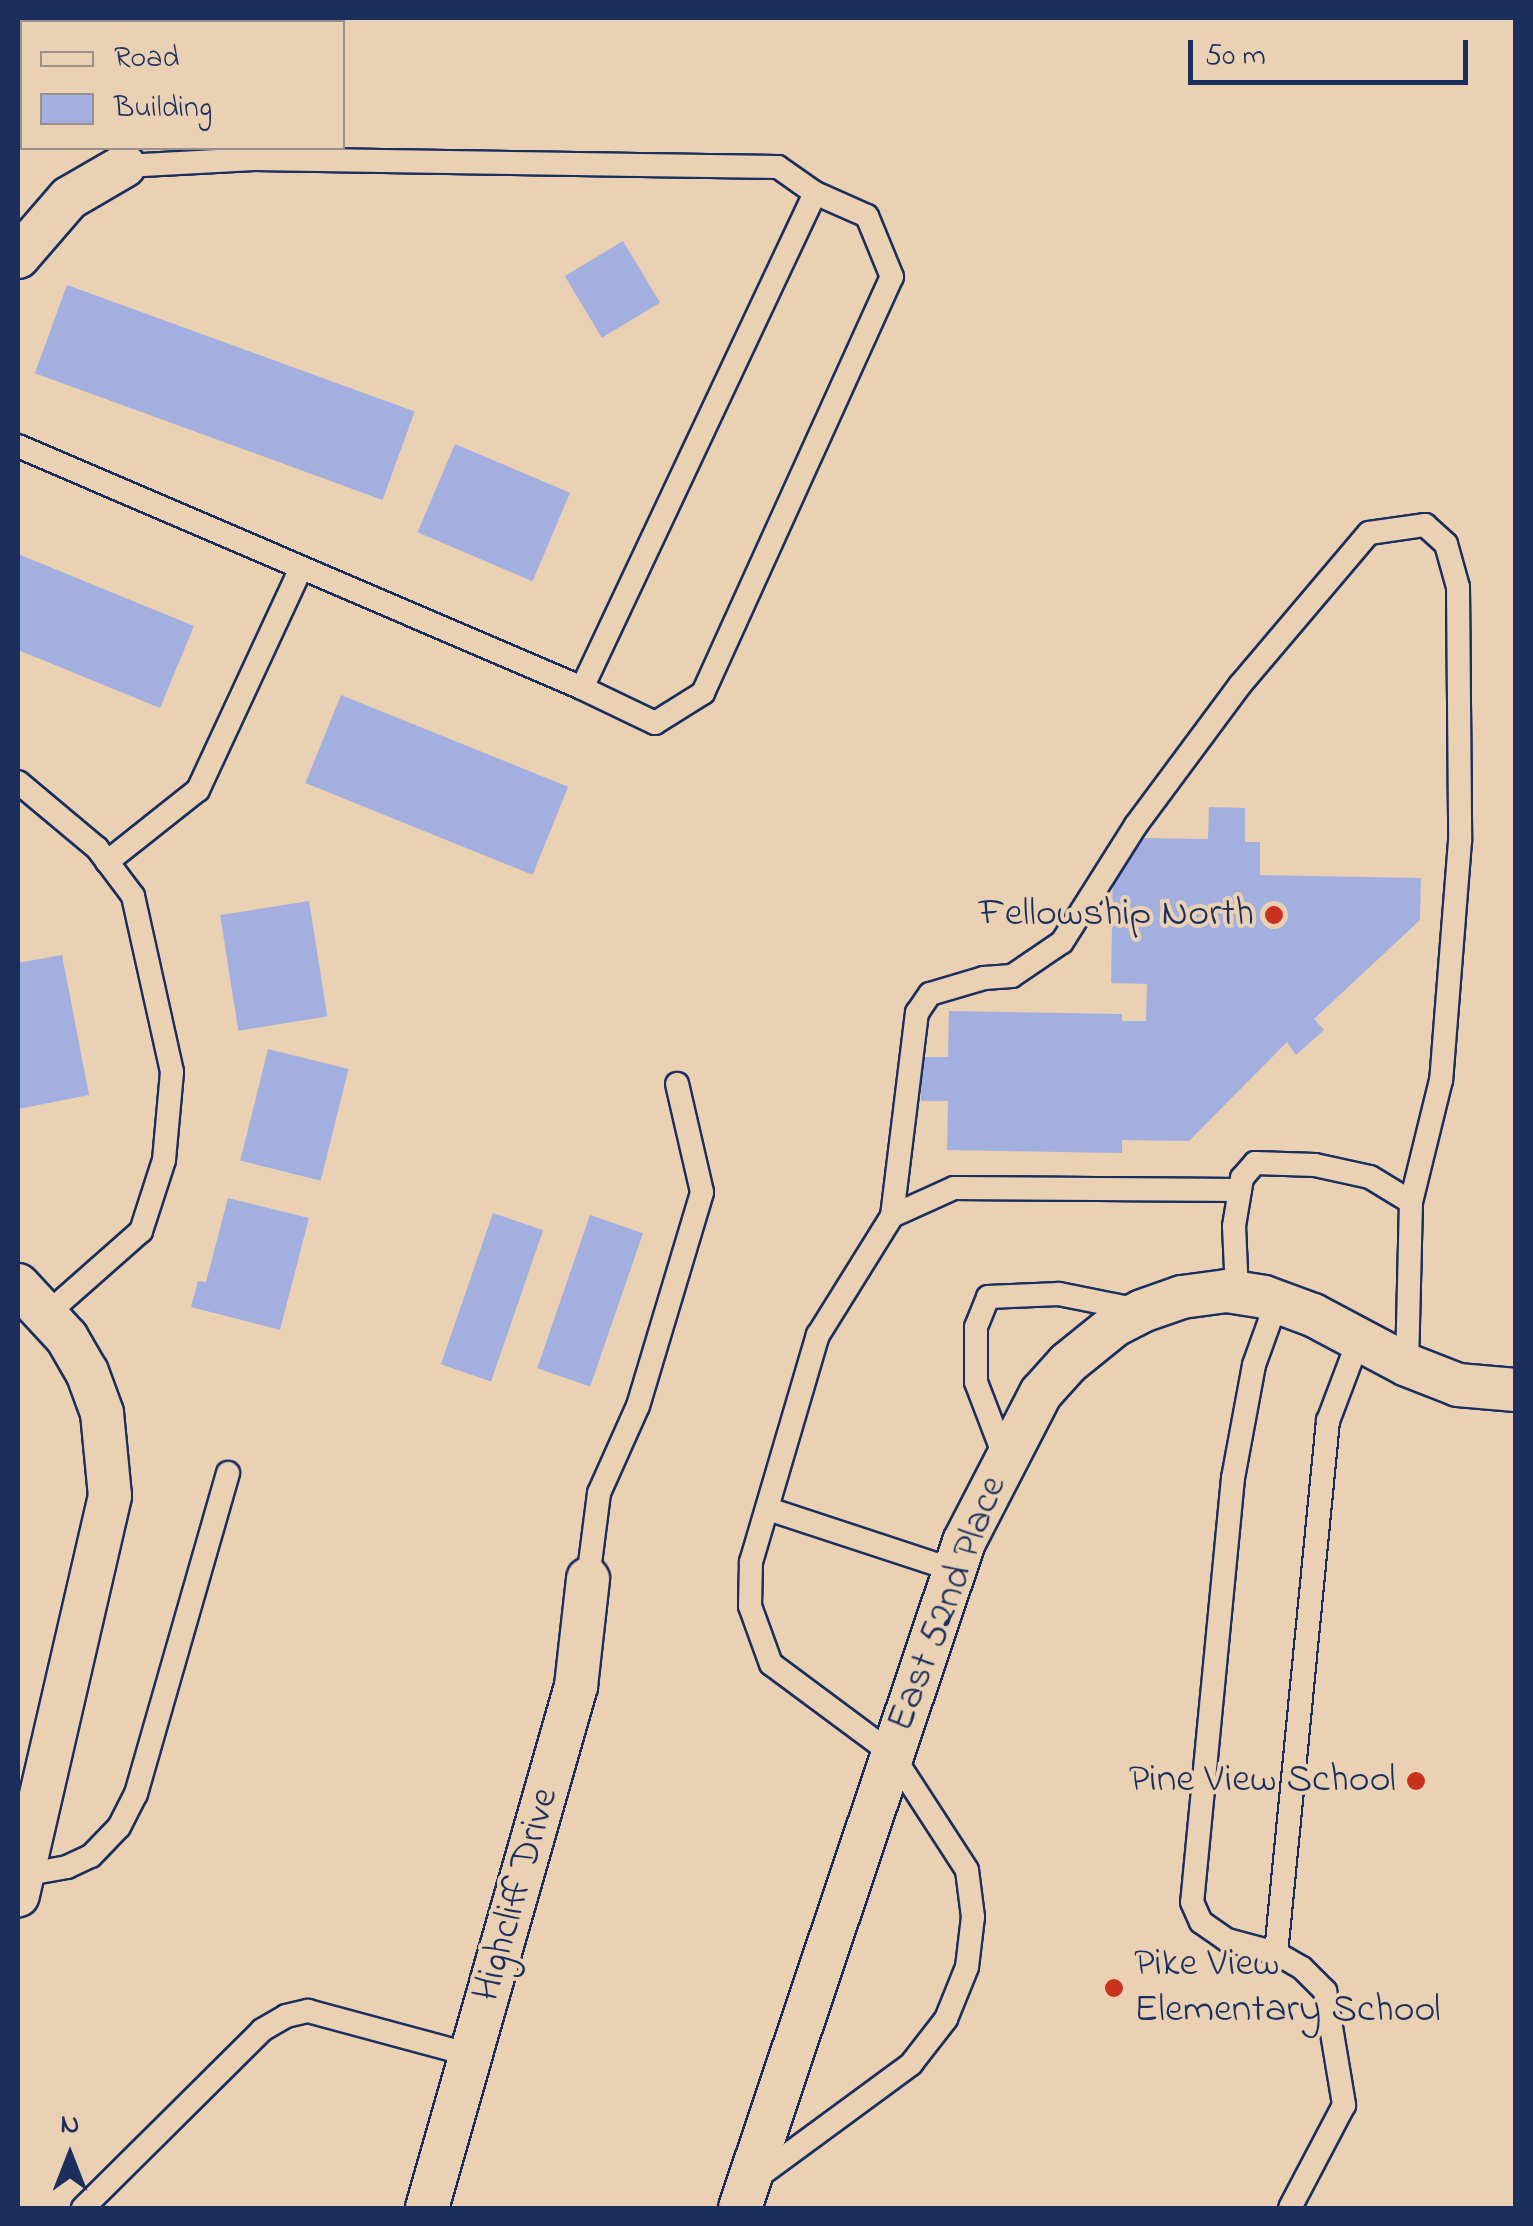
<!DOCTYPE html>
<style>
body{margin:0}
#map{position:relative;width:1533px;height:2226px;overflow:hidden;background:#ebd1b3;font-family:"Indie Flower",sans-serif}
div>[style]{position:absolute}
.building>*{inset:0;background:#a3afdf;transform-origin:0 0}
.path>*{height:6px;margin-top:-3px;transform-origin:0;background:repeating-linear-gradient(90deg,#1b2f5e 0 10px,transparent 0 18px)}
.roads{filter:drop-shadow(2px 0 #1b2f5e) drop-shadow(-2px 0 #1b2f5e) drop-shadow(0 2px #1b2f5e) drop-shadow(0 -2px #1b2f5e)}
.service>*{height:22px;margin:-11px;padding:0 11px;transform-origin:11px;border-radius:11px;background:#ebd1b3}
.minor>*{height:42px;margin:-21px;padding:0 21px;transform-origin:21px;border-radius:21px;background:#ebd1b3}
.dots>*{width:28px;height:28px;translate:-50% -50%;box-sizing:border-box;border:5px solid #ebd1b3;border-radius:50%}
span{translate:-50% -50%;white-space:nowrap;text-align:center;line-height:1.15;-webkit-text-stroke:8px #ebd1b3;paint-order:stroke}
.poi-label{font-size:40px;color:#1b2f5e}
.right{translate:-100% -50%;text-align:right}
.left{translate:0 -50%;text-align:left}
.street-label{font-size:40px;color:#1b2f5e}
.frame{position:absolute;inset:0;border:20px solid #1b2f5e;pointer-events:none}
.legend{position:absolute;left:20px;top:20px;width:325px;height:130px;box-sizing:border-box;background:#ebd1b3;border:2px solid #989091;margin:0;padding:12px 18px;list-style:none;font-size:30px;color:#1b2f5e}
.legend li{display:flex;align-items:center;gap:20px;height:50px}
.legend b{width:50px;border:2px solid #989091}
.north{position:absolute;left:20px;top:2106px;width:100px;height:100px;-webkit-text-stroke:8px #ebd1b3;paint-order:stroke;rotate:0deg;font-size:28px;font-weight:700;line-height:40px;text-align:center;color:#1b2f5e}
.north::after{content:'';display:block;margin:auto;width:35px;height:45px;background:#1b2f5e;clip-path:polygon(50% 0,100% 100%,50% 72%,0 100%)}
.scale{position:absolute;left:1188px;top:40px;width:280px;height:45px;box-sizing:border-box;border:5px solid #1b2f5e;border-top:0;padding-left:12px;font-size:30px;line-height:35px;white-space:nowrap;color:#1b2f5e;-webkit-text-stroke:8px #ebd1b3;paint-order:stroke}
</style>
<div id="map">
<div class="building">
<i style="left:623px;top:241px;width:72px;height:68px;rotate:59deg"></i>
<i style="left:67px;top:285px;width:370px;height:94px;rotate:20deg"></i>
<i style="left:455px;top:444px;width:125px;height:96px;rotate:23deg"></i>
<i style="clip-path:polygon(18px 554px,194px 626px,160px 708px,18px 650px)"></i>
<i style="left:341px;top:695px;width:245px;height:95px;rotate:22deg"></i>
<i style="clip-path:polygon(1209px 807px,1245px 808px,1245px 842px,1260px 842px,1260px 875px,1421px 878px,1420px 920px,1314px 1019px,1324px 1030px,1296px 1055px,1287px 1042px,1189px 1141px,1122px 1140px,1122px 1153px,947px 1150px,948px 1101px,921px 1101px,922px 1057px,948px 1057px,949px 1011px,1122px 1014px,1122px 1021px,1146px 1021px,1147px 984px,1111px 983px,1113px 867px,1143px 838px,1208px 839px)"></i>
<i style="left:309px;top:901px;width:117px;height:90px;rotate:81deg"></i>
<i style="clip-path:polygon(62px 955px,89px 1095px,18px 1109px,18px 963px)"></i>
<i style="left:268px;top:1049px;width:83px;height:115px;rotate:14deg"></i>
<i style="clip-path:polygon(228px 1198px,309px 1218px,280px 1330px,191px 1307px,198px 1281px,206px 1282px)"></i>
<i style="left:493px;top:1213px;width:53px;height:160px;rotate:19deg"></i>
<i style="left:590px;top:1215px;width:56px;height:162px;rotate:19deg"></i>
</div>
<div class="path">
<i style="left:61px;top:22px;width:6px;rotate:-45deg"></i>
<i style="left:18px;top:72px;width:7px;rotate:-56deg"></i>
</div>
<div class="roads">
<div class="service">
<i style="left:18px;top:446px;width:614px;rotate:23.22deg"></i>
<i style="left:582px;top:688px;width:547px;rotate:-64.79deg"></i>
<i style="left:815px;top:193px;width:45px;rotate:-144.9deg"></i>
<i style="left:778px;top:167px;width:524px;rotate:-179.13deg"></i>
<i style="left:254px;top:159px;width:130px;rotate:176.9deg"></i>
<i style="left:582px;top:688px;width:81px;rotate:25.6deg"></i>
<i style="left:655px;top:723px;width:57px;rotate:-32deg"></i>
<i style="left:703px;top:693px;width:457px;rotate:-65.6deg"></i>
<i style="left:892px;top:277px;width:66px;rotate:-112.3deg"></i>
<i style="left:867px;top:216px;width:57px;rotate:-156.1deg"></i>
<i style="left:18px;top:782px;width:103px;rotate:39.9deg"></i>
<i style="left:97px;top:848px;width:60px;rotate:53.1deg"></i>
<i style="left:133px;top:896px;width:180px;rotate:77.5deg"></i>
<i style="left:172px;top:1072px;width:88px;rotate:95.2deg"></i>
<i style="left:164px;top:1160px;width:75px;rotate:107.9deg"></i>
<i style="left:141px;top:1231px;width:125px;rotate:138.6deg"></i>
<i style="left:107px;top:862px;width:116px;rotate:-38.4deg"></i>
<i style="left:198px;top:790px;width:245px;rotate:-65.1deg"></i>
<i style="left:892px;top:1216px;width:68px;rotate:-24.3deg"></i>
<i style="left:954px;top:1188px;width:286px;rotate:0.4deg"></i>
<i style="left:1237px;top:1292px;width:66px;rotate:-92.6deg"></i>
<i style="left:1234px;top:1226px;width:49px;rotate:-80.5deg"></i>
<i style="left:1242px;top:1178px;width:20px;rotate:-49deg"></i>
<i style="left:1255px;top:1163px;width:60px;rotate:1.9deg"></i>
<i style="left:1315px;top:1165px;width:56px;rotate:12.3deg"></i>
<i style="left:1370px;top:1177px;width:48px;rotate:31.4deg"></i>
<i style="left:1277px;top:1301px;width:68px;rotate:109.8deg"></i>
<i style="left:1254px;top:1365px;width:115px;rotate:100.5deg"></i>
<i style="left:1233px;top:1478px;width:426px;rotate:95.5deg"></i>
<i style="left:1192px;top:1902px;width:22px;rotate:66deg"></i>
<i style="left:1201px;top:1922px;width:32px;rotate:35deg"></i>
<i style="left:1227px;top:1940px;width:51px;rotate:14.9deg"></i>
<i style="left:1276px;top:1953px;width:30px;rotate:30deg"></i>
<i style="left:1302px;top:1968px;width:33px;rotate:45deg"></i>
<i style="left:1325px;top:1991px;width:116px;rotate:80.5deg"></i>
<i style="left:1344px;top:2105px;width:116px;rotate:117.7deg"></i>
<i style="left:1005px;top:1458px;width:81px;rotate:-110.9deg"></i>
<i style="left:976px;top:1382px;width:55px;rotate:-90deg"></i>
<i style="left:976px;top:1327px;width:32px;rotate:-68deg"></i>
<i style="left:988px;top:1297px;width:71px;rotate:-2.4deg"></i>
<i style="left:1059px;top:1294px;width:82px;rotate:11.3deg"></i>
<i style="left:768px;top:1509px;width:196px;rotate:18.2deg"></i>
<i style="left:588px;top:1579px;width:87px;rotate:-82.7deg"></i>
<i style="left:599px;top:1493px;width:95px;rotate:-65.9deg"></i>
<i style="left:638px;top:1406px;width:223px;rotate:-73.3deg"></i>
<i style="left:702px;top:1192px;width:111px;rotate:-103deg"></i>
<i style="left:23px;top:1875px;width:45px;rotate:-10.3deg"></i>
<i style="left:67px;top:1867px;width:26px;rotate:-25deg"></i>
<i style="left:91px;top:1856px;width:40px;rotate:-46deg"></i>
<i style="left:119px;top:1827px;width:37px;rotate:-63deg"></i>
<i style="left:136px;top:1794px;width:334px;rotate:-74deg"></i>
<i style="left:1276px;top:1953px;width:535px;rotate:-84.42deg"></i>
<i style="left:1328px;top:1421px;width:88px;rotate:-69.3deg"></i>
<i style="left:756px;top:2178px;width:192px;rotate:-36.3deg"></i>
<i style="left:911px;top:2064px;width:57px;rotate:-52.1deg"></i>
<i style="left:946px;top:2019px;width:56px;rotate:-68deg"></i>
<i style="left:967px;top:1967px;width:50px;rotate:-83.2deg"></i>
<i style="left:973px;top:1917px;width:47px;rotate:-97.3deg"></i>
<i style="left:967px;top:1870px;width:140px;rotate:-123deg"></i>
<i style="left:891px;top:1753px;width:149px;rotate:-143.4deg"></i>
<i style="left:771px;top:1664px;width:62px;rotate:-109.9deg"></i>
<i style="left:750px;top:1606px;width:44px;rotate:-88.7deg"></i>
<i style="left:751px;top:1562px;width:237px;rotate:-73.6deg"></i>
<i style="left:818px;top:1335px;width:140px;rotate:-58.1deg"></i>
<i style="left:892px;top:1216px;width:205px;rotate:-83deg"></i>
<i style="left:917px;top:1013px;width:23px;rotate:-56deg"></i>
<i style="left:930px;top:994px;width:56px;rotate:-16.5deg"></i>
<i style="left:984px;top:978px;width:28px;rotate:-4deg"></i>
<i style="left:1012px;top:976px;width:60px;rotate:-34.2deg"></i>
<i style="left:1062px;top:942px;width:138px;rotate:-57.7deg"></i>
<i style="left:1136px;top:825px;width:174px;rotate:-53.4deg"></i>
<i style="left:1240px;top:685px;width:199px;rotate:-49.7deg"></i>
<i style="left:1369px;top:533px;width:57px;rotate:-8.1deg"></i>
<i style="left:1425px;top:525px;width:28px;rotate:42deg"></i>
<i style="left:1446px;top:544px;width:45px;rotate:74.4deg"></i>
<i style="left:1458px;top:587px;width:254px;rotate:89.5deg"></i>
<i style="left:1460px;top:841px;width:240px;rotate:94.5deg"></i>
<i style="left:1441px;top:1080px;width:126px;rotate:103.8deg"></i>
<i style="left:1411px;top:1202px;width:163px;rotate:91.4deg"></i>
<i style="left:83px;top:2208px;width:252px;rotate:-44.8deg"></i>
<i style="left:262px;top:2030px;width:28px;rotate:-30deg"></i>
<i style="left:286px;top:2016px;width:23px;rotate:-13deg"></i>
<i style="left:308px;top:2011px;width:169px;rotate:15.1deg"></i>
</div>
<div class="minor">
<i style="left:18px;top:257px;width:78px;rotate:-49.2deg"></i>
<i style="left:69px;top:198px;width:64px;rotate:-30.2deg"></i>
<i style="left:18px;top:1285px;width:72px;rotate:47.2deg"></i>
<i style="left:67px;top:1338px;width:39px;rotate:60deg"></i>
<i style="left:87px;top:1372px;width:44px;rotate:69.9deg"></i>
<i style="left:102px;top:1413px;width:83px;rotate:84.5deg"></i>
<i style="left:110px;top:1496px;width:410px;rotate:103deg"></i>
<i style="left:427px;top:2208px;width:543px;rotate:-74.07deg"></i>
<i style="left:576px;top:1686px;width:108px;rotate:-83.6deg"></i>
<i style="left:740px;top:2208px;width:703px;rotate:-71.41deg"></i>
<i style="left:964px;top:1542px;width:168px;rotate:-62.7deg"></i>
<i style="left:1041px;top:1393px;width:40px;rotate:-48deg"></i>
<i style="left:1068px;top:1363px;width:60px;rotate:-39deg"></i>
<i style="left:1115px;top:1325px;width:30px;rotate:-27deg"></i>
<i style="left:1142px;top:1311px;width:42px;rotate:-19.3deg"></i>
<i style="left:1182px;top:1297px;width:45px;rotate:-7.6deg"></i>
<i style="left:1227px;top:1291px;width:37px;rotate:9deg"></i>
<i style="left:1264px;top:1297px;width:52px;rotate:20.2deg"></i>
<i style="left:1313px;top:1315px;width:106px;rotate:28deg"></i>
<i style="left:1407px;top:1365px;width:55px;rotate:21.4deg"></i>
<i style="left:1458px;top:1385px;width:58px;rotate:4.9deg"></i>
</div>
</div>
<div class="dots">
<i style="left:1274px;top:915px;background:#c8321e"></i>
<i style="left:1416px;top:1781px;background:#c8321e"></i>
<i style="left:1114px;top:1988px;background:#c8321e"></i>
</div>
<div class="poi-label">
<span class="right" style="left:1254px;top:915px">Fellowship North</span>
<span class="right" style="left:1396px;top:1781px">Pine View School</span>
<span class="left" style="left:1134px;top:1988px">Pike View<br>Elementary School</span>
</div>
<div class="street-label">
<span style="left:948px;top:1604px;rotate:-69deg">East 52nd Place</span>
<span style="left:517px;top:1895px;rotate:-74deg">Highcliff Drive</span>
</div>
<div class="frame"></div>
<ul class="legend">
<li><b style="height:12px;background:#ebd1b3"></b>Road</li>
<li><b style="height:28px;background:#a3afdf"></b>Building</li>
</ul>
<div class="north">N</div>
<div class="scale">50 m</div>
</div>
